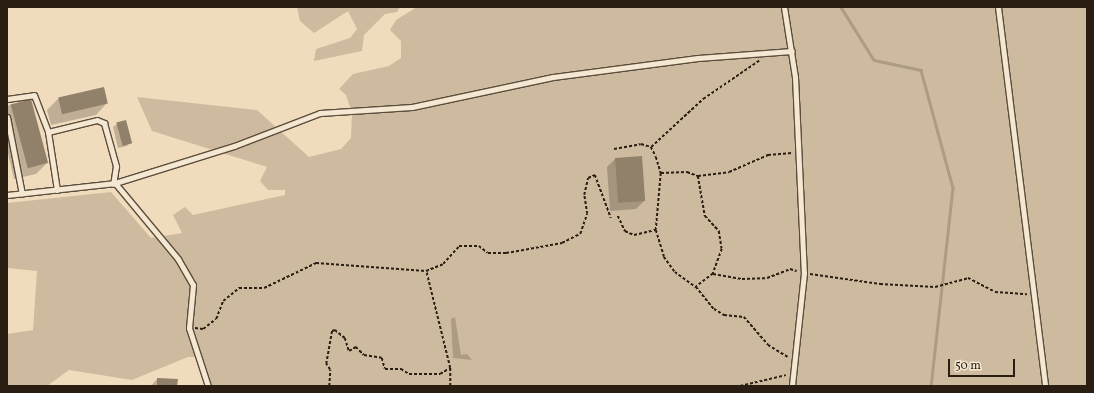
<!DOCTYPE html>
<style>
body{margin:0}
#map{position:relative;width:1094px;height:393px;overflow:hidden;background:#f0dbbc;font-family:Vollkorn,serif}
div>[style]{position:absolute}
.green>*{inset:0;background:#cebb9f}
.water>*{inset:0;background:#ad9b82}
.shadow>*{inset:0;background:#0003}
.stream>*{height:2.5px;margin:-1.25px;padding:0 1.25px;transform-origin:1.25px;border-radius:1.25px;background:#ad9b82}
.building>*{inset:0;background:#91806a;transform-origin:0 0}
.path>*{height:1.5px;margin-top:-0.75px;transform-origin:0;background:repeating-linear-gradient(90deg,#2a1e12 0 3px,transparent 0 5px)}
.roads{filter:drop-shadow(1px 0 #5c4d3c) drop-shadow(-1px 0 #5c4d3c) drop-shadow(0 1px #5c4d3c) drop-shadow(0 -1px #5c4d3c)}
.service>*{height:5px;margin:-2.5px;padding:0 2.5px;transform-origin:2.5px;border-radius:2.5px;background:#f5e8d3}
span{translate:-50% -50%;white-space:nowrap;text-align:center;line-height:1.15;-webkit-text-stroke:3.5px #f5e8d3;paint-order:stroke}
.frame{position:absolute;inset:0;border:8px solid #2a1e12;pointer-events:none}
.scale{position:absolute;left:948px;top:359px;width:67px;height:18px;box-sizing:border-box;border:2px solid #2a1e12;border-top:0;padding-left:5px;font-size:12px;line-height:14px;white-space:nowrap;color:#2a1e12;-webkit-text-stroke:3px #f5e8d3;paint-order:stroke}
</style>
<div id="map">
<div class="green">
<i style="clip-path:polygon(297px 7px,400px 7px,397px 12px,385px 14px,364px 35px,362px 51px,314px 61px,316px 49px,350px 38px,357px 29px,348px 11px,314px 33px,300px 21px)"></i>
<i style="clip-path:polygon(417px 7px,1087px 7px,1087px 386px,208px 386px,198px 357px,188px 357px,132px 380px,69px 370px,47px 386px,7px 386px,7px 334px,33px 330px,37px 271px,7px 268px,7px 203px,111px 192px,151px 238px,182px 233px,173px 215px,185px 207px,193px 215px,285px 195px,285px 190px,268px 190px,260px 181px,267px 167px,152px 131px,137px 97px,257px 110px,309px 157px,341px 149px,351px 138px,352px 113px,346px 95px,339px 89px,353px 74px,389px 66px,401px 58px,401px 41px,390px 30px,396px 20px)"></i>
</div>
<div class="water">
<i style="clip-path:polygon(455px 317px,461px 355px,467px 354px,472px 360px,453px 358px,451px 319px)"></i>
</div>
<div class="shadow">
<i style="clip-path:polygon(58px 99px,107px 103px,96px 115px,51px 125px,47px 110px)"></i>
<i style="clip-path:polygon(11px 104px,47px 163px,36px 174px,14px 179px,7px 149px,7px 107px)"></i>
<i style="clip-path:polygon(117px 124px,130px 143px,127px 146px,118px 148px,113px 127px)"></i>
<i style="clip-path:polygon(641px 157px,644px 201px,636px 209px,610px 211px,607px 167px,615px 159px)"></i>
<i style="clip-path:polygon(157px 379px,176px 386px,151px 386px)"></i>
</div>
<div class="stream">
<i style="left:841px;top:7px;width:62px;rotate:58.1deg"></i>
<i style="left:874px;top:60px;width:48px;rotate:12deg"></i>
<i style="left:921px;top:70px;width:122px;rotate:74.8deg"></i>
<i style="left:953px;top:188px;width:199px;rotate:96.3deg"></i>
</div>
<div class="building">
<i style="left:104px;top:87px;width:17px;height:47px;rotate:77deg"></i>
<i style="left:31px;top:99px;width:66px;height:21px;rotate:75deg"></i>
<i style="left:126px;top:120px;width:24px;height:10px;rotate:75deg"></i>
<i style="left:642px;top:156px;width:45px;height:27px;rotate:86deg"></i>
<i style="clip-path:polygon(157px 378px,178px 379px,177px 386px,157px 386px)"></i>
</div>
<div class="path">
<i style="left:651px;top:147px;width:71px;rotate:-42.7deg"></i>
<i style="left:703px;top:99px;width:69px;rotate:-34.4deg"></i>
<i style="left:614px;top:149px;width:27px;rotate:-10deg"></i>
<i style="left:641px;top:144px;width:10px;rotate:17deg"></i>
<i style="left:651px;top:147px;width:11px;rotate:63deg"></i>
<i style="left:656px;top:157px;width:17px;rotate:73deg"></i>
<i style="left:661px;top:173px;width:57px;rotate:95deg"></i>
<i style="left:656px;top:230px;width:28px;rotate:73deg"></i>
<i style="left:664px;top:257px;width:19px;rotate:54deg"></i>
<i style="left:675px;top:272px;width:26px;rotate:36deg"></i>
<i style="left:696px;top:287px;width:28px;rotate:51deg"></i>
<i style="left:714px;top:309px;width:12px;rotate:31deg"></i>
<i style="left:724px;top:315px;width:20px;rotate:6deg"></i>
<i style="left:744px;top:317px;width:37px;rotate:49deg"></i>
<i style="left:768px;top:345px;width:23px;rotate:31deg"></i>
<i style="left:661px;top:173px;width:26px;rotate:-2deg"></i>
<i style="left:687px;top:172px;width:12px;rotate:20deg"></i>
<i style="left:698px;top:176px;width:41px;rotate:80.1deg"></i>
<i style="left:705px;top:216px;width:21px;rotate:47deg"></i>
<i style="left:719px;top:231px;width:18px;rotate:81deg"></i>
<i style="left:722px;top:249px;width:27px;rotate:110deg"></i>
<i style="left:713px;top:274px;width:21px;rotate:143deg"></i>
<i style="left:698px;top:176px;width:31px;rotate:-7deg"></i>
<i style="left:729px;top:172px;width:43px;rotate:-23.6deg"></i>
<i style="left:768px;top:155px;width:24px;rotate:-5deg"></i>
<i style="left:618px;top:216px;width:17px;rotate:65deg"></i>
<i style="left:625px;top:231px;width:10px;rotate:24deg"></i>
<i style="left:634px;top:235px;width:23px;rotate:-13deg"></i>
<i style="left:713px;top:274px;width:29px;rotate:10deg"></i>
<i style="left:742px;top:279px;width:25px;rotate:-2deg"></i>
<i style="left:767px;top:278px;width:25px;rotate:-21deg"></i>
<i style="left:790px;top:269px;width:7px;rotate:16deg"></i>
<i style="left:810px;top:274px;width:71px;rotate:8.1deg"></i>
<i style="left:880px;top:284px;width:55px;rotate:3.1deg"></i>
<i style="left:935px;top:287px;width:34px;rotate:-15deg"></i>
<i style="left:968px;top:278px;width:30px;rotate:27deg"></i>
<i style="left:995px;top:292px;width:32px;rotate:4deg"></i>
<i style="left:195px;top:328px;width:8px;rotate:7deg"></i>
<i style="left:203px;top:329px;width:16px;rotate:-38deg"></i>
<i style="left:216px;top:319px;width:19px;rotate:-69deg"></i>
<i style="left:223px;top:301px;width:21px;rotate:-39deg"></i>
<i style="left:239px;top:288px;width:25px"></i>
<i style="left:264px;top:288px;width:58px;rotate:-25.7deg"></i>
<i style="left:316px;top:263px;width:110px;rotate:4.2deg"></i>
<i style="left:426px;top:271px;width:18px;rotate:-22deg"></i>
<i style="left:443px;top:264px;width:24px;rotate:-48deg"></i>
<i style="left:459px;top:246px;width:20px"></i>
<i style="left:479px;top:246px;width:11px;rotate:38deg"></i>
<i style="left:488px;top:253px;width:18px"></i>
<i style="left:506px;top:253px;width:57px;rotate:-10.1deg"></i>
<i style="left:562px;top:243px;width:20px;rotate:-27deg"></i>
<i style="left:580px;top:234px;width:21px;rotate:-71deg"></i>
<i style="left:587px;top:214px;width:19px;rotate:-99deg"></i>
<i style="left:584px;top:195px;width:17px;rotate:-77deg"></i>
<i style="left:588px;top:178px;width:8px;rotate:-23deg"></i>
<i style="left:595px;top:175px;width:46px;rotate:69.6deg"></i>
<i style="left:329px;top:386px;width:16px;rotate:-86deg"></i>
<i style="left:330px;top:370px;width:7px;rotate:-124deg"></i>
<i style="left:326px;top:364px;width:34px;rotate:-80deg"></i>
<i style="left:332px;top:331px;width:3px;rotate:-18deg"></i>
<i style="left:335px;top:330px;width:13px;rotate:39deg"></i>
<i style="left:345px;top:338px;width:14px;rotate:73deg"></i>
<i style="left:349px;top:351px;width:8px;rotate:-30deg"></i>
<i style="left:356px;top:347px;width:11px;rotate:45deg"></i>
<i style="left:364px;top:355px;width:18px;rotate:9deg"></i>
<i style="left:382px;top:358px;width:11px;rotate:75deg"></i>
<i style="left:385px;top:369px;width:16px"></i>
<i style="left:401px;top:369px;width:9px;rotate:32deg"></i>
<i style="left:409px;top:374px;width:31px"></i>
<i style="left:440px;top:374px;width:12px;rotate:-31deg"></i>
<i style="left:450px;top:368px;width:100px;rotate:-103.9deg"></i>
<i style="left:450px;top:386px;width:18px;rotate:-90deg"></i>
<i style="left:740px;top:386px;width:47px;rotate:-13.4deg"></i>
</div>
<div class="roads">
<div class="service">
<i style="left:784px;top:7px;width:71px;rotate:81.1deg"></i>
<i style="left:795px;top:77px;width:196px;rotate:87.4deg"></i>
<i style="left:804px;top:273px;width:114px;rotate:96.1deg"></i>
<i style="left:998px;top:7px;width:382px;rotate:82.9deg"></i>
<i style="left:7px;top:99px;width:27px;rotate:-8deg"></i>
<i style="left:34px;top:95px;width:40px;rotate:69deg"></i>
<i style="left:7px;top:117px;width:78px;rotate:79deg"></i>
<i style="left:115px;top:183px;width:99px;rotate:50.3deg"></i>
<i style="left:178px;top:259px;width:30px;rotate:60deg"></i>
<i style="left:193px;top:285px;width:43px;rotate:95.3deg"></i>
<i style="left:189px;top:328px;width:61px;rotate:71.9deg"></i>
<i style="left:57px;top:190px;width:59px;rotate:-98.8deg"></i>
<i style="left:48px;top:132px;width:50px;rotate:-13.8deg"></i>
<i style="left:97px;top:120px;width:8px;rotate:23deg"></i>
<i style="left:104px;top:123px;width:45px;rotate:74.4deg"></i>
<i style="left:116px;top:166px;width:18px;rotate:99deg"></i>
<i style="left:7px;top:195px;width:109px;rotate:-6.3deg"></i>
<i style="left:115px;top:183px;width:125px;rotate:-17.3deg"></i>
<i style="left:234px;top:146px;width:92px;rotate:-21deg"></i>
<i style="left:320px;top:113px;width:92px;rotate:-3.7deg"></i>
<i style="left:412px;top:107px;width:144px;rotate:-12deg"></i>
<i style="left:553px;top:77px;width:146px;rotate:-7.5deg"></i>
<i style="left:698px;top:58px;width:94px;rotate:-4.3deg"></i>
</div>
</div>
<div class="frame"></div>
<div class="scale">50 m</div>
</div>
